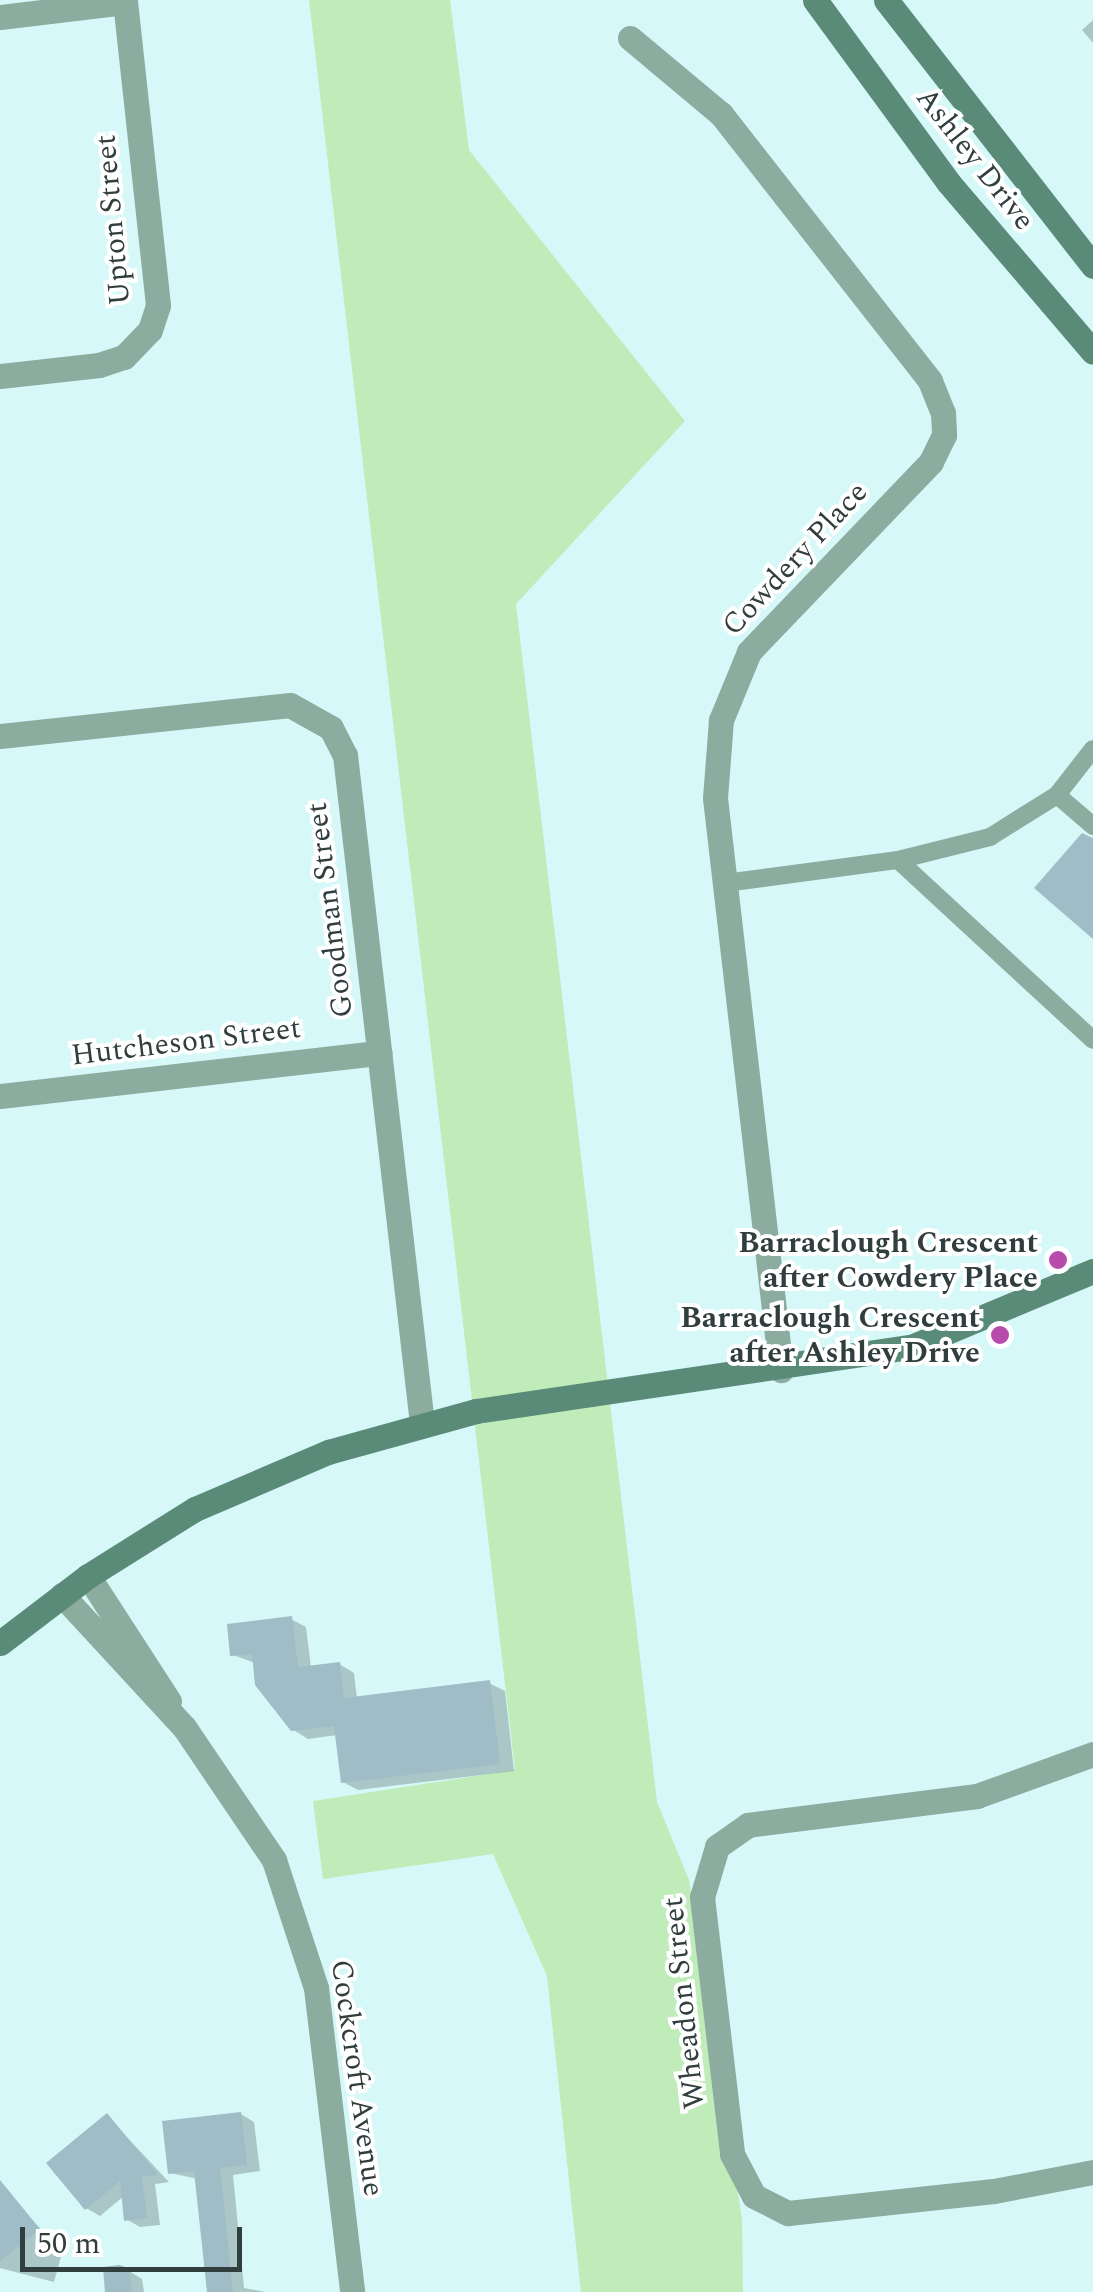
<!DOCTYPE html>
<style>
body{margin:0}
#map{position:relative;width:1093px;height:2292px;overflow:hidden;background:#d6f8f8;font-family:Spectral,serif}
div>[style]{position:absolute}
.green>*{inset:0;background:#bfecb9}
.shadow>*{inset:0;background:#0003}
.building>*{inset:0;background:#9fbcc7}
.lane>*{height:18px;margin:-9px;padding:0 9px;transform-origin:9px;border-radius:9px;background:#8cac9f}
.street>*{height:25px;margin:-12.5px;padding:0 12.5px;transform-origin:12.5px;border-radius:12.5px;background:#8cac9f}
.secondary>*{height:25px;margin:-12.5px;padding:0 12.5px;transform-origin:12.5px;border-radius:12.5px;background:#5a8b79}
.dots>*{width:28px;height:28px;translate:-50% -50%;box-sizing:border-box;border:5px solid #fff;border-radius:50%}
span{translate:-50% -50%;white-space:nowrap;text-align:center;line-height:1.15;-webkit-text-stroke:8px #fff;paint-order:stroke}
.street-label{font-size:30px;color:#313e3e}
.poi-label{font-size:30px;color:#313e3e;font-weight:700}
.right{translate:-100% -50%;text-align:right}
.scale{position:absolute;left:20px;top:2227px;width:222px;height:45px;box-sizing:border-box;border:5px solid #313e3e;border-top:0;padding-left:12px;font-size:30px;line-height:35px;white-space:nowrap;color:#313e3e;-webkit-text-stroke:8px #fff;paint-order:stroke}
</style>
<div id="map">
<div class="green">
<i style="clip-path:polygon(309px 0,450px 0,469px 150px,685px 421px,516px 604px,657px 1802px,689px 1880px,742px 2219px,743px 2292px,581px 2292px,547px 1976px,493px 1854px,323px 1879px,313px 1801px,515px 1770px)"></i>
</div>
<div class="shadow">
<i style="clip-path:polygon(1093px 20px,1093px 43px,1082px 30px)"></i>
<i style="clip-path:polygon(291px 1619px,306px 1627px,311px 1668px,339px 1664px,354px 1673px,357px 1699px,489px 1683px,505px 1691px,514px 1771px,358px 1790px,343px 1782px,337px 1735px,308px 1739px,292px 1729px,255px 1663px,233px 1655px)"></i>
<i style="clip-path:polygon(241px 2114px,254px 2122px,260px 2171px,233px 2175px,244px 2288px,266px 2292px,210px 2292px,198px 2179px,170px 2173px)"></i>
<i style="clip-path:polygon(107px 2116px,169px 2182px,155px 2184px,160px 2225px,140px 2227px,126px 2219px,124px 2196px,100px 2216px,86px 2208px)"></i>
<i style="clip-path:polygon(7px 2192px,62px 2253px,54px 2282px,0 2268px,0 2198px)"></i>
<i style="clip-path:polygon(129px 2271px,142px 2279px,144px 2292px,108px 2292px)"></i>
</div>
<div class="building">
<i style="clip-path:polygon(1082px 833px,1093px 838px,1093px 939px,1034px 888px)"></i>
<i style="clip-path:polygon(292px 1616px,298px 1667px,340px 1662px,344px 1698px,490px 1680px,500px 1764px,341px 1783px,334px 1726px,291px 1731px,255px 1685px,252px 1654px,230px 1656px,227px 1624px)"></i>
<i style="clip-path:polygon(241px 2112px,247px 2165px,220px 2168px,233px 2292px,207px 2292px,194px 2171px,168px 2174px,162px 2121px)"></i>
<i style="clip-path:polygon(107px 2113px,158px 2175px,142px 2177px,147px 2218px,124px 2221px,120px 2181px,85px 2210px,46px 2163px)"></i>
<i style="clip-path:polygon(0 2180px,40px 2229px,0 2261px)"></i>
<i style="clip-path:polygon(119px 2265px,129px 2268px,132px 2292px,105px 2292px,103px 2267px)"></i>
</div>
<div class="lane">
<i style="left:1057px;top:795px;width:48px;rotate:40.7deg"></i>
<i style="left:898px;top:860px;width:265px;rotate:42.7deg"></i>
<i style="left:725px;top:883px;width:175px;rotate:-7.6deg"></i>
<i style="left:898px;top:860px;width:95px;rotate:-14deg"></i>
<i style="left:990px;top:837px;width:79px;rotate:-32.1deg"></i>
<i style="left:1057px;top:795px;width:58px;rotate:-52deg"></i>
</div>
<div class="street">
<i style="left:0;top:17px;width:126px;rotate:-6.8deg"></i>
<i style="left:630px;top:38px;width:119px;rotate:39.9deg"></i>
<i style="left:721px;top:114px;width:339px;rotate:51.9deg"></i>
<i style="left:930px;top:381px;width:35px;rotate:68deg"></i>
<i style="left:943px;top:413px;width:22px;rotate:87deg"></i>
<i style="left:944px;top:435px;width:30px;rotate:116deg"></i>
<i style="left:931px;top:462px;width:263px;rotate:133.8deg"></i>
<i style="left:749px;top:652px;width:74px;rotate:112.4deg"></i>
<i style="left:721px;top:720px;width:78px;rotate:94.4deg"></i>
<i style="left:715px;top:798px;width:576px;rotate:83.42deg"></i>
<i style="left:0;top:376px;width:100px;rotate:-6.3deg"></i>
<i style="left:99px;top:365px;width:26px;rotate:-18deg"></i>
<i style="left:124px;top:357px;width:37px;rotate:-46deg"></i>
<i style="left:150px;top:330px;width:26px;rotate:-72deg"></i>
<i style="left:158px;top:305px;width:307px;rotate:-96.2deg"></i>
<i style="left:0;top:736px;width:292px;rotate:-6.1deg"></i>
<i style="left:290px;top:705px;width:47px;rotate:29.3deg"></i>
<i style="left:331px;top:728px;width:30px;rotate:63deg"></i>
<i style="left:345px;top:755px;width:673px;rotate:83.43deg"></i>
<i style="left:0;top:1096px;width:382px;rotate:-6.5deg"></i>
<i style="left:88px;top:1576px;width:149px;rotate:57.1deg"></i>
<i style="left:62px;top:1595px;width:180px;rotate:47.3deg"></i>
<i style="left:184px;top:1727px;width:161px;rotate:55.9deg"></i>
<i style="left:274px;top:1860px;width:135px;rotate:71.8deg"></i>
<i style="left:316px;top:1988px;width:306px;rotate:83.2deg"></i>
<i style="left:1093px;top:1754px;width:123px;rotate:160.1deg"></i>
<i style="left:977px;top:1796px;width:231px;rotate:172.8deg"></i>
<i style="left:748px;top:1825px;width:38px;rotate:145deg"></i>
<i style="left:717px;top:1847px;width:52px;rotate:106.7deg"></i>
<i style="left:702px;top:1897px;width:259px;rotate:83.3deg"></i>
<i style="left:732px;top:2154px;width:47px;rotate:62.4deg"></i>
<i style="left:754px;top:2196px;width:38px;rotate:27deg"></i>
<i style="left:788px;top:2213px;width:207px;rotate:-6.1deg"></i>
<i style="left:994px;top:2191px;width:101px;rotate:-10.9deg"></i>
</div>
<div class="secondary">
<i style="left:815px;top:0;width:225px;rotate:53.8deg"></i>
<i style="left:948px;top:182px;width:223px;rotate:49.5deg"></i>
<i style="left:886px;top:0;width:337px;rotate:52.1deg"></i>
<i style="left:0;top:1643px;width:111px;rotate:-37.3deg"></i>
<i style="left:88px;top:1576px;width:126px;rotate:-32.1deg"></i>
<i style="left:195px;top:1509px;width:145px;rotate:-23.2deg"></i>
<i style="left:328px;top:1452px;width:154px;rotate:-15.5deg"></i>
<i style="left:476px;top:1411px;width:440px;rotate:-8.4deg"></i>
<i style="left:911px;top:1347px;width:197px;rotate:-22.7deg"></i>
</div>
<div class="dots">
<i style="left:1058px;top:1260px;background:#b74cad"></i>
<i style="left:1000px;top:1335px;background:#b74cad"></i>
</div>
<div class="street-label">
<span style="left:975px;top:159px;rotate:52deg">Ashley Drive</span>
<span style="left:113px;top:220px;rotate:-95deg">Upton Street</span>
<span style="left:795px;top:559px;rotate:-47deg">Cowdery Place</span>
<span style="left:330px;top:910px;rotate:-97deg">Goodman Street</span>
<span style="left:186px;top:1042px;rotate:-7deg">Hutcheson Street</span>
<span style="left:684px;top:2003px;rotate:-96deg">Wheadon Street</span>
<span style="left:357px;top:2078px;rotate:82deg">Cockcroft Avenue</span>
</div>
<div class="poi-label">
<span class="right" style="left:1038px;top:1260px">Barraclough Crescent<br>after Cowdery Place</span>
<span class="right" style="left:980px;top:1335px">Barraclough Crescent<br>after Ashley Drive</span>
</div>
<div class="scale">50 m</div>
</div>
